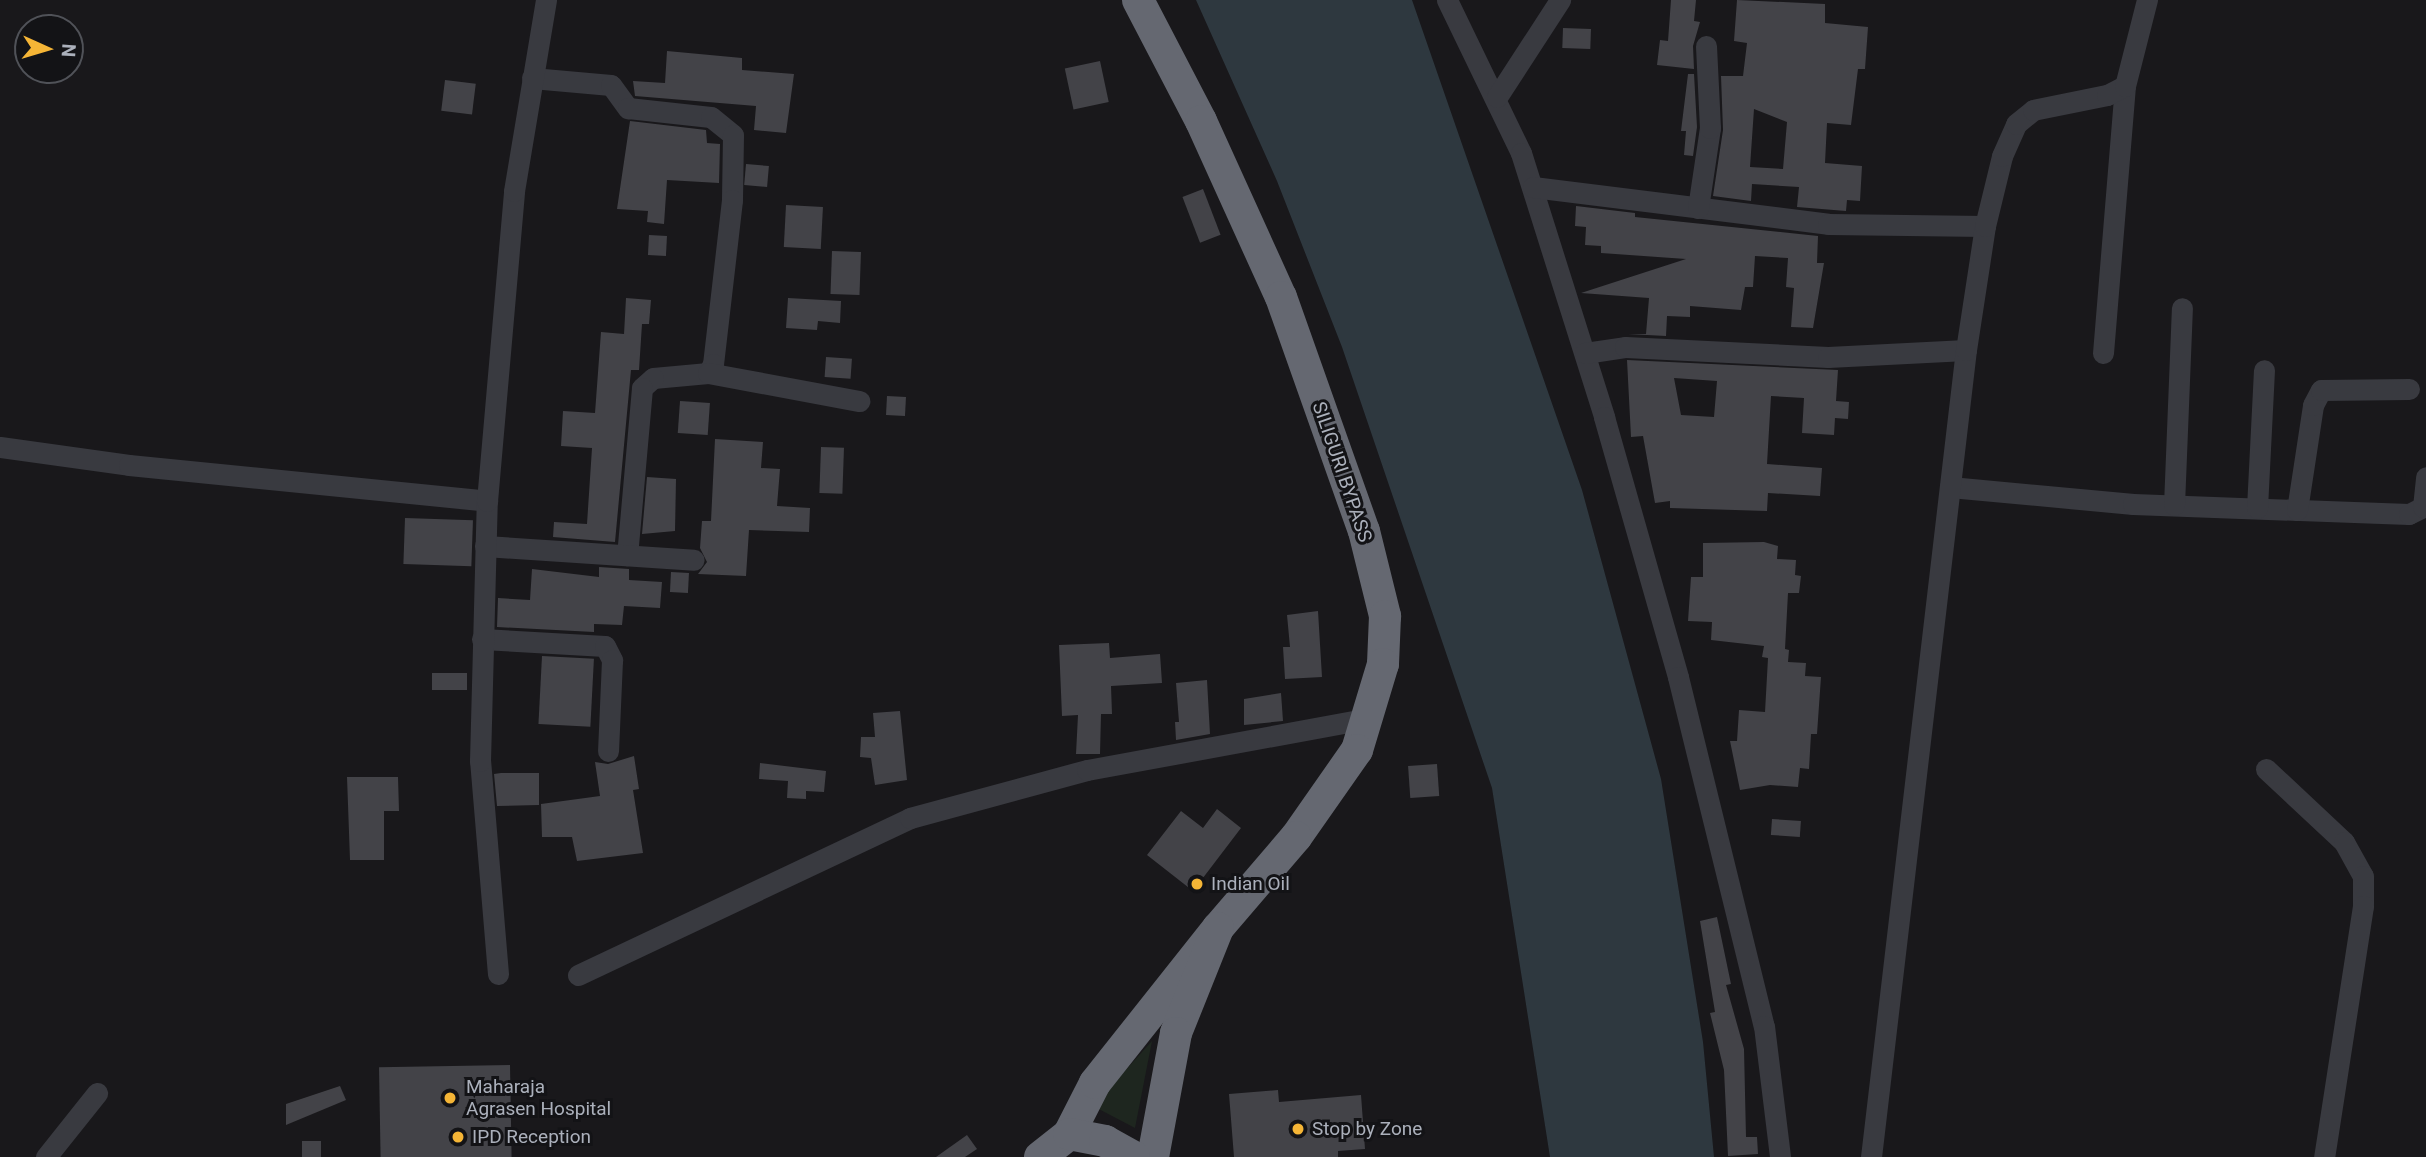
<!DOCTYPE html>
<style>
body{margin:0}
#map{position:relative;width:2426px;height:1157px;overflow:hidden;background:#19181b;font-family:Roboto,sans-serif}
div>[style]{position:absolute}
.green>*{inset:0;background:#1e261f}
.water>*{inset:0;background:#2e383f}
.building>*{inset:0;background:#434348;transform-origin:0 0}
.minor>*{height:21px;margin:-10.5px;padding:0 10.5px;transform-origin:10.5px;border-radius:10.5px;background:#393a40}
.highway>*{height:32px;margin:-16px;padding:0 16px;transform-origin:16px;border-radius:16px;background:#656871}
.dots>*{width:19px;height:19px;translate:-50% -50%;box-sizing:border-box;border:4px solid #131316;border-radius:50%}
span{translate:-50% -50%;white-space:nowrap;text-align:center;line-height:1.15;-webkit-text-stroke:6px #131316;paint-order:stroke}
.street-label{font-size:19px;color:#abb0bb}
.poi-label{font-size:19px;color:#abb0bb}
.left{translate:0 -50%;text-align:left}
.north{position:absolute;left:14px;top:14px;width:70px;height:70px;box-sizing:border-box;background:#131316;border:2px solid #505258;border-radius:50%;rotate:94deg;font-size:19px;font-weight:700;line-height:28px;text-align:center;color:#abb0bb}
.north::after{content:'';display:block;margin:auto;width:24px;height:32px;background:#f5b536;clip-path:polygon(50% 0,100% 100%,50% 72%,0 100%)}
</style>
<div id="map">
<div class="green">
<i style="clip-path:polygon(1152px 1041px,1135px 1128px,1093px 1106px)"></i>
</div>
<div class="water">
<i style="clip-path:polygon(1196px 0,1412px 0,1582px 490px,1661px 779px,1703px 1042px,1714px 1157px,1550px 1157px,1492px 788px,1342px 347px,1277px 181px)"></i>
</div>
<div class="building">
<i style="clip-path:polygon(1671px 0,1696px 0,1694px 21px,1700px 22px,1693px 46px,1694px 69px,1657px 65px,1660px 40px,1668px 41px)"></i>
<i style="clip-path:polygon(evenodd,1737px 0,1825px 4px,1825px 23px,1868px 27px,1865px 69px,1858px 69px,1851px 125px,1827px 123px,1825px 163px,1862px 166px,1860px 201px,1847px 200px,1846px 211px,1797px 207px,1799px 187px,1752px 184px,1751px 201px,1713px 196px,1723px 130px,1721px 76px,1743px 76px,1747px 43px,1734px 41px,1737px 0,1754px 109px,1787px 122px,1783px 169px,1750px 167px,1754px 109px)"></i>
<i style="left:1563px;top:28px;width:28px;height:20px;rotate:2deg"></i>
<i style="clip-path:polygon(667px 51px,742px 58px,742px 70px,794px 74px,786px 133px,754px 130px,756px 106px,635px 96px,633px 81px,665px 83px)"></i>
<i style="left:1100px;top:61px;width:42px;height:36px;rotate:78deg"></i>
<i style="clip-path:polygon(1688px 74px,1694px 74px,1697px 127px,1693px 156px,1684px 155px,1686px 131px,1681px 131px)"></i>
<i style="left:445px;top:80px;width:31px;height:31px;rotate:7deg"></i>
<i style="clip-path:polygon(630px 121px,706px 130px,707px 143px,720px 144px,719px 183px,667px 180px,664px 224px,647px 222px,648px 211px,617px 209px)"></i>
<i style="left:746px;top:164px;width:23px;height:21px;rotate:5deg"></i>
<i style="left:1203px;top:189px;width:49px;height:22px;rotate:69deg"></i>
<i style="left:786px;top:205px;width:37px;height:42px;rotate:3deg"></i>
<i style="clip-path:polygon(1576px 206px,1635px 213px,1635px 217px,1818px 236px,1817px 263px,1824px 263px,1813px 328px,1791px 327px,1794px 288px,1786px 287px,1788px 258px,1755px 256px,1753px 287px,1745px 287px,1741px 310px,1690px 306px,1690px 317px,1667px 316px,1666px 336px,1628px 334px,1646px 334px,1649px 298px,1581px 293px,1686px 259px,1601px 253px,1601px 246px,1585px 245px,1586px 227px,1575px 226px)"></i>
<i style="left:649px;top:235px;width:18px;height:20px;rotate:3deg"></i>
<i style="left:832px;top:251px;width:29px;height:43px;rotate:2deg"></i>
<i style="clip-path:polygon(626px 298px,651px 300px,649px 324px,642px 324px,639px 370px,631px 370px,615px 542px,553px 537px,554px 522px,587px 524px,592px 448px,561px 446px,563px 411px,595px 413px,601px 332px,624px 334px)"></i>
<i style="clip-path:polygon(788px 298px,841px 301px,840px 323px,818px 321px,817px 330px,786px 328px)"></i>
<i style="left:826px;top:357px;width:26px;height:20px;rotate:4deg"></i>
<i style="clip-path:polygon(evenodd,1627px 360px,1838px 370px,1836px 401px,1849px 402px,1848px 419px,1835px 418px,1834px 435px,1802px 433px,1804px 398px,1771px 396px,1767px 464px,1822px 468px,1820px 496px,1768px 493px,1767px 511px,1670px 508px,1670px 501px,1655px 503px,1643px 436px,1631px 437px,1627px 360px,1674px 378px,1717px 381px,1714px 417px,1681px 415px,1674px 378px)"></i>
<i style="left:887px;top:396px;width:19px;height:19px;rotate:3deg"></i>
<i style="left:680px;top:401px;width:30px;height:32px;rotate:4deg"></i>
<i style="clip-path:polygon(715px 439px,763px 442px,761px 468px,780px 469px,777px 506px,810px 508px,809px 532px,749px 530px,746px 576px,698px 574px,707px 562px,700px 548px,702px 521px,711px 521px)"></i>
<i style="left:821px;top:447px;width:23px;height:46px;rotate:2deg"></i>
<i style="clip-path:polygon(647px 477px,676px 479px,675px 531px,642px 534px)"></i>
<i style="left:405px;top:518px;width:68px;height:46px;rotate:2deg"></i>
<i style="clip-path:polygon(1764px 542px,1778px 546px,1777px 559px,1796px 560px,1795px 575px,1801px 576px,1799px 593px,1788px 593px,1785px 649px,1789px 650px,1788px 662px,1806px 663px,1805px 676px,1821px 677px,1817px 734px,1811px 734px,1809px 769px,1800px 768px,1798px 787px,1770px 785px,1740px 790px,1730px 741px,1737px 741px,1739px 710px,1765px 712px,1768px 658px,1762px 657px,1764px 646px,1711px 640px,1712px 622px,1688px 621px,1691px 577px,1703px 577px,1703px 543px)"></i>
<i style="clip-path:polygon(599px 567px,629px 569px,629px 580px,662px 582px,660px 608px,624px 606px,622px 625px,594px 624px,594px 632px,497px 627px,498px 598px,530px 600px,532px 569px,599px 577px)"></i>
<i style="left:671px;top:572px;width:18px;height:20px;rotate:3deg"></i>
<i style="clip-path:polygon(1318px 611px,1322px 677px,1285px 679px,1283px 647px,1290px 647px,1287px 615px)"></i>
<i style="clip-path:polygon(1109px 643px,1110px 658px,1160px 654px,1162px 683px,1111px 686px,1112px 714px,1101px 714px,1100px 754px,1076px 754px,1078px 715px,1062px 716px,1059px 645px)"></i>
<i style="left:542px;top:656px;width:52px;height:68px;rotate:3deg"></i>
<i style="left:432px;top:673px;width:35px;height:17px"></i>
<i style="clip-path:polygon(1207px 680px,1210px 734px,1176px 740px,1175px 722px,1179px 722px,1176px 683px)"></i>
<i style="clip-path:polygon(1281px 693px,1283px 721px,1244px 725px,1244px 699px)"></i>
<i style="clip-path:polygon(900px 711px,907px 780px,875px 785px,871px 758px,860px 757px,861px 737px,875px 737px,873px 713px)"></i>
<i style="clip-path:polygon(634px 756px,639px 789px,633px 790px,643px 853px,577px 861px,572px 837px,542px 837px,541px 804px,600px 796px,595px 762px,608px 764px)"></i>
<i style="clip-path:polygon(760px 763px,826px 771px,824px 792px,806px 791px,806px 799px,787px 798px,788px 781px,759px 779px)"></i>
<i style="left:1437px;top:764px;width:32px;height:29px;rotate:86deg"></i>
<i style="clip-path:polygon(501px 773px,539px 773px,539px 805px,497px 806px,494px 774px)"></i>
<i style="clip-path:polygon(347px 777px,398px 777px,399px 811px,384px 811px,384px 860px,350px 860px)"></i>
<i style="clip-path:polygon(1217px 809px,1241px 828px,1193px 891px,1147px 855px,1181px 811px,1203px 828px)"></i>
<i style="left:1772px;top:819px;width:29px;height:16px;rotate:4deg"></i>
<i style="clip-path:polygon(1717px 917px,1731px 984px,1726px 985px,1744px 1049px,1746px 1137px,1757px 1137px,1758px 1154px,1728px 1156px,1724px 1070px,1710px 1013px,1715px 1012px,1700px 921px)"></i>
<i style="left:510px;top:1065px;width:92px;height:131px;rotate:89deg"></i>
<i style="clip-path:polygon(340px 1086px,346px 1100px,286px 1125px,286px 1104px)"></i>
<i style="clip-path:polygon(1278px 1090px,1279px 1102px,1361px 1095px,1365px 1149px,1338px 1151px,1338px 1157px,1234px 1157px,1229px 1094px)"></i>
<i style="clip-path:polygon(967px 1135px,977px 1149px,965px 1157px,936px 1157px)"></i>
<i style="left:302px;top:1141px;width:19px;height:16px"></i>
</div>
<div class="minor">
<i style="left:1447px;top:0;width:170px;rotate:64.2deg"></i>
<i style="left:1521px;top:153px;width:277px;rotate:72.5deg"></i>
<i style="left:1604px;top:417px;width:270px;rotate:74.1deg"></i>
<i style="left:1678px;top:677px;width:359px;rotate:76.2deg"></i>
<i style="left:1764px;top:1026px;width:132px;rotate:83deg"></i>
<i style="left:532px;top:78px;width:79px;rotate:5.1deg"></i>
<i style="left:611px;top:85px;width:29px;rotate:54deg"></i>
<i style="left:628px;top:108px;width:83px;rotate:6.2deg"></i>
<i style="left:711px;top:117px;width:28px;rotate:39deg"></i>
<i style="left:733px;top:135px;width:65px;rotate:90.9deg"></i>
<i style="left:732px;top:200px;width:165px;rotate:96.6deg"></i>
<i style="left:713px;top:364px;width:10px;rotate:119deg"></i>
<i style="left:708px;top:373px;width:55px;rotate:174.8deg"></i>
<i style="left:653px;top:378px;width:15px;rotate:138deg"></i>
<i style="left:642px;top:388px;width:168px;rotate:95.1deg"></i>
<i style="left:1497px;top:97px;width:116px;rotate:-57deg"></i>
<i style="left:1533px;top:187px;width:297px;rotate:7.1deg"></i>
<i style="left:1828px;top:224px;width:157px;rotate:0.7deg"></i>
<i style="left:1698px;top:208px;width:81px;rotate:-81.5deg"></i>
<i style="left:1710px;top:128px;width:82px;rotate:-92.8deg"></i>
<i style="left:1585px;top:353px;width:40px;rotate:-8.5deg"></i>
<i style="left:1625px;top:347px;width:203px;rotate:2.8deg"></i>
<i style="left:1828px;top:357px;width:138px;rotate:-2.9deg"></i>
<i style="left:2103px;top:353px;width:268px;rotate:-85.3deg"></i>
<i style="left:708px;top:373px;width:154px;rotate:10.5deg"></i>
<i style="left:0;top:447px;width:130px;rotate:7.9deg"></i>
<i style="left:129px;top:465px;width:360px;rotate:5.7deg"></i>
<i style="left:1950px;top:487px;width:184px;rotate:5.3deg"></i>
<i style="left:2133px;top:504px;width:276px;rotate:2.1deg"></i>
<i style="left:2409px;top:514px;width:16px;rotate:-27deg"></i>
<i style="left:2423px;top:507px;width:30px;rotate:-84deg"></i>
<i style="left:2174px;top:505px;width:197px;rotate:-87.7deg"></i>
<i style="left:2257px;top:508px;width:138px;rotate:-87.1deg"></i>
<i style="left:2297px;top:510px;width:106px;rotate:-81.3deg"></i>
<i style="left:2313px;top:405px;width:17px;rotate:-62deg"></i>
<i style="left:2321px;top:390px;width:88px;rotate:-0.7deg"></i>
<i style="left:485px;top:546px;width:209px;rotate:3.8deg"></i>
<i style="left:482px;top:639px;width:123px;rotate:3.3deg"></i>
<i style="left:605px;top:646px;width:16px;rotate:63deg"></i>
<i style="left:612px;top:660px;width:91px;rotate:92.5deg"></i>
<i style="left:2266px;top:769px;width:107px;rotate:43.1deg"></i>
<i style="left:2344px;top:842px;width:39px;rotate:61deg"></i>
<i style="left:2363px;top:876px;width:30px;rotate:90deg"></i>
<i style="left:2363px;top:906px;width:254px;rotate:98.8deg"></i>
<i style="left:498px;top:974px;width:214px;rotate:-94.8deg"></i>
<i style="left:480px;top:761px;width:260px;rotate:-88.5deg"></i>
<i style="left:487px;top:501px;width:311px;rotate:-85deg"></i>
<i style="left:514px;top:191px;width:194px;rotate:-80.5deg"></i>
<i style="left:578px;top:975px;width:367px;rotate:-25.3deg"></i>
<i style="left:910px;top:818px;width:183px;rotate:-15.2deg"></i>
<i style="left:1087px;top:770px;width:287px;rotate:-10.4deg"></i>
<i style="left:46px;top:1157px;width:82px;rotate:-51.4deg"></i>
<i style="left:1871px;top:1157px;width:813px;rotate:-83.29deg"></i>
<i style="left:1966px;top:350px;width:125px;rotate:-81.3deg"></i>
<i style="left:1985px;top:226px;width:72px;rotate:-76.3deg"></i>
<i style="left:2002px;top:156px;width:35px;rotate:-66deg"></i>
<i style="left:2016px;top:124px;width:22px;rotate:-39deg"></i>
<i style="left:2033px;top:110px;width:76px;rotate:-11.5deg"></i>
<i style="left:2107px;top:95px;width:20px;rotate:-27deg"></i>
<i style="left:2125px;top:86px;width:89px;rotate:-75.7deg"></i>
</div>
<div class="highway">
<i style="left:1138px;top:0;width:136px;rotate:62.5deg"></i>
<i style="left:1201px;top:121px;width:193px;rotate:65.6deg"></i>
<i style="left:1281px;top:297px;width:248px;rotate:70.5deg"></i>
<i style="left:1364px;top:531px;width:88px;rotate:76.1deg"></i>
<i style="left:1385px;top:616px;width:48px;rotate:92.4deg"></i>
<i style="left:1383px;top:664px;width:90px;rotate:106.8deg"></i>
<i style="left:1357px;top:750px;width:106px;rotate:125deg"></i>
<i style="left:1296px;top:837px;width:120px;rotate:130.6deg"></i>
<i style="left:1069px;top:1134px;width:57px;rotate:-63deg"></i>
<i style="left:1095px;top:1083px;width:198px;rotate:-51.6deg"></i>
<i style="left:1218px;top:928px;width:113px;rotate:111.8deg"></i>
<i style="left:1176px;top:1033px;width:126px;rotate:100.5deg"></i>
<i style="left:1040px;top:1157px;width:37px;rotate:-38deg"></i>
<i style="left:1069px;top:1134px;width:37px;rotate:11deg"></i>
<i style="left:1105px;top:1141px;width:33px;rotate:29deg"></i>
</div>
<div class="dots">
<i style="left:1197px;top:884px;background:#f5b536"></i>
<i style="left:450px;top:1098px;background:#f5b536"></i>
<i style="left:1298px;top:1129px;background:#f5b536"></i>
<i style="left:458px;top:1137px;background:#f5b536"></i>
</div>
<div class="street-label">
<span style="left:1342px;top:472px;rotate:71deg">SILIGURI BYPASS</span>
</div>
<div class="poi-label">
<span class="left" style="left:1211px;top:884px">Indian Oil</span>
<span class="left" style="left:466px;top:1098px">Maharaja<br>Agrasen Hospital</span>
<span class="left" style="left:1312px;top:1129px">Stop by Zone</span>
<span class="left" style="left:472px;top:1137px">IPD Reception</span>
</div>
<div class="north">N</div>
</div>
